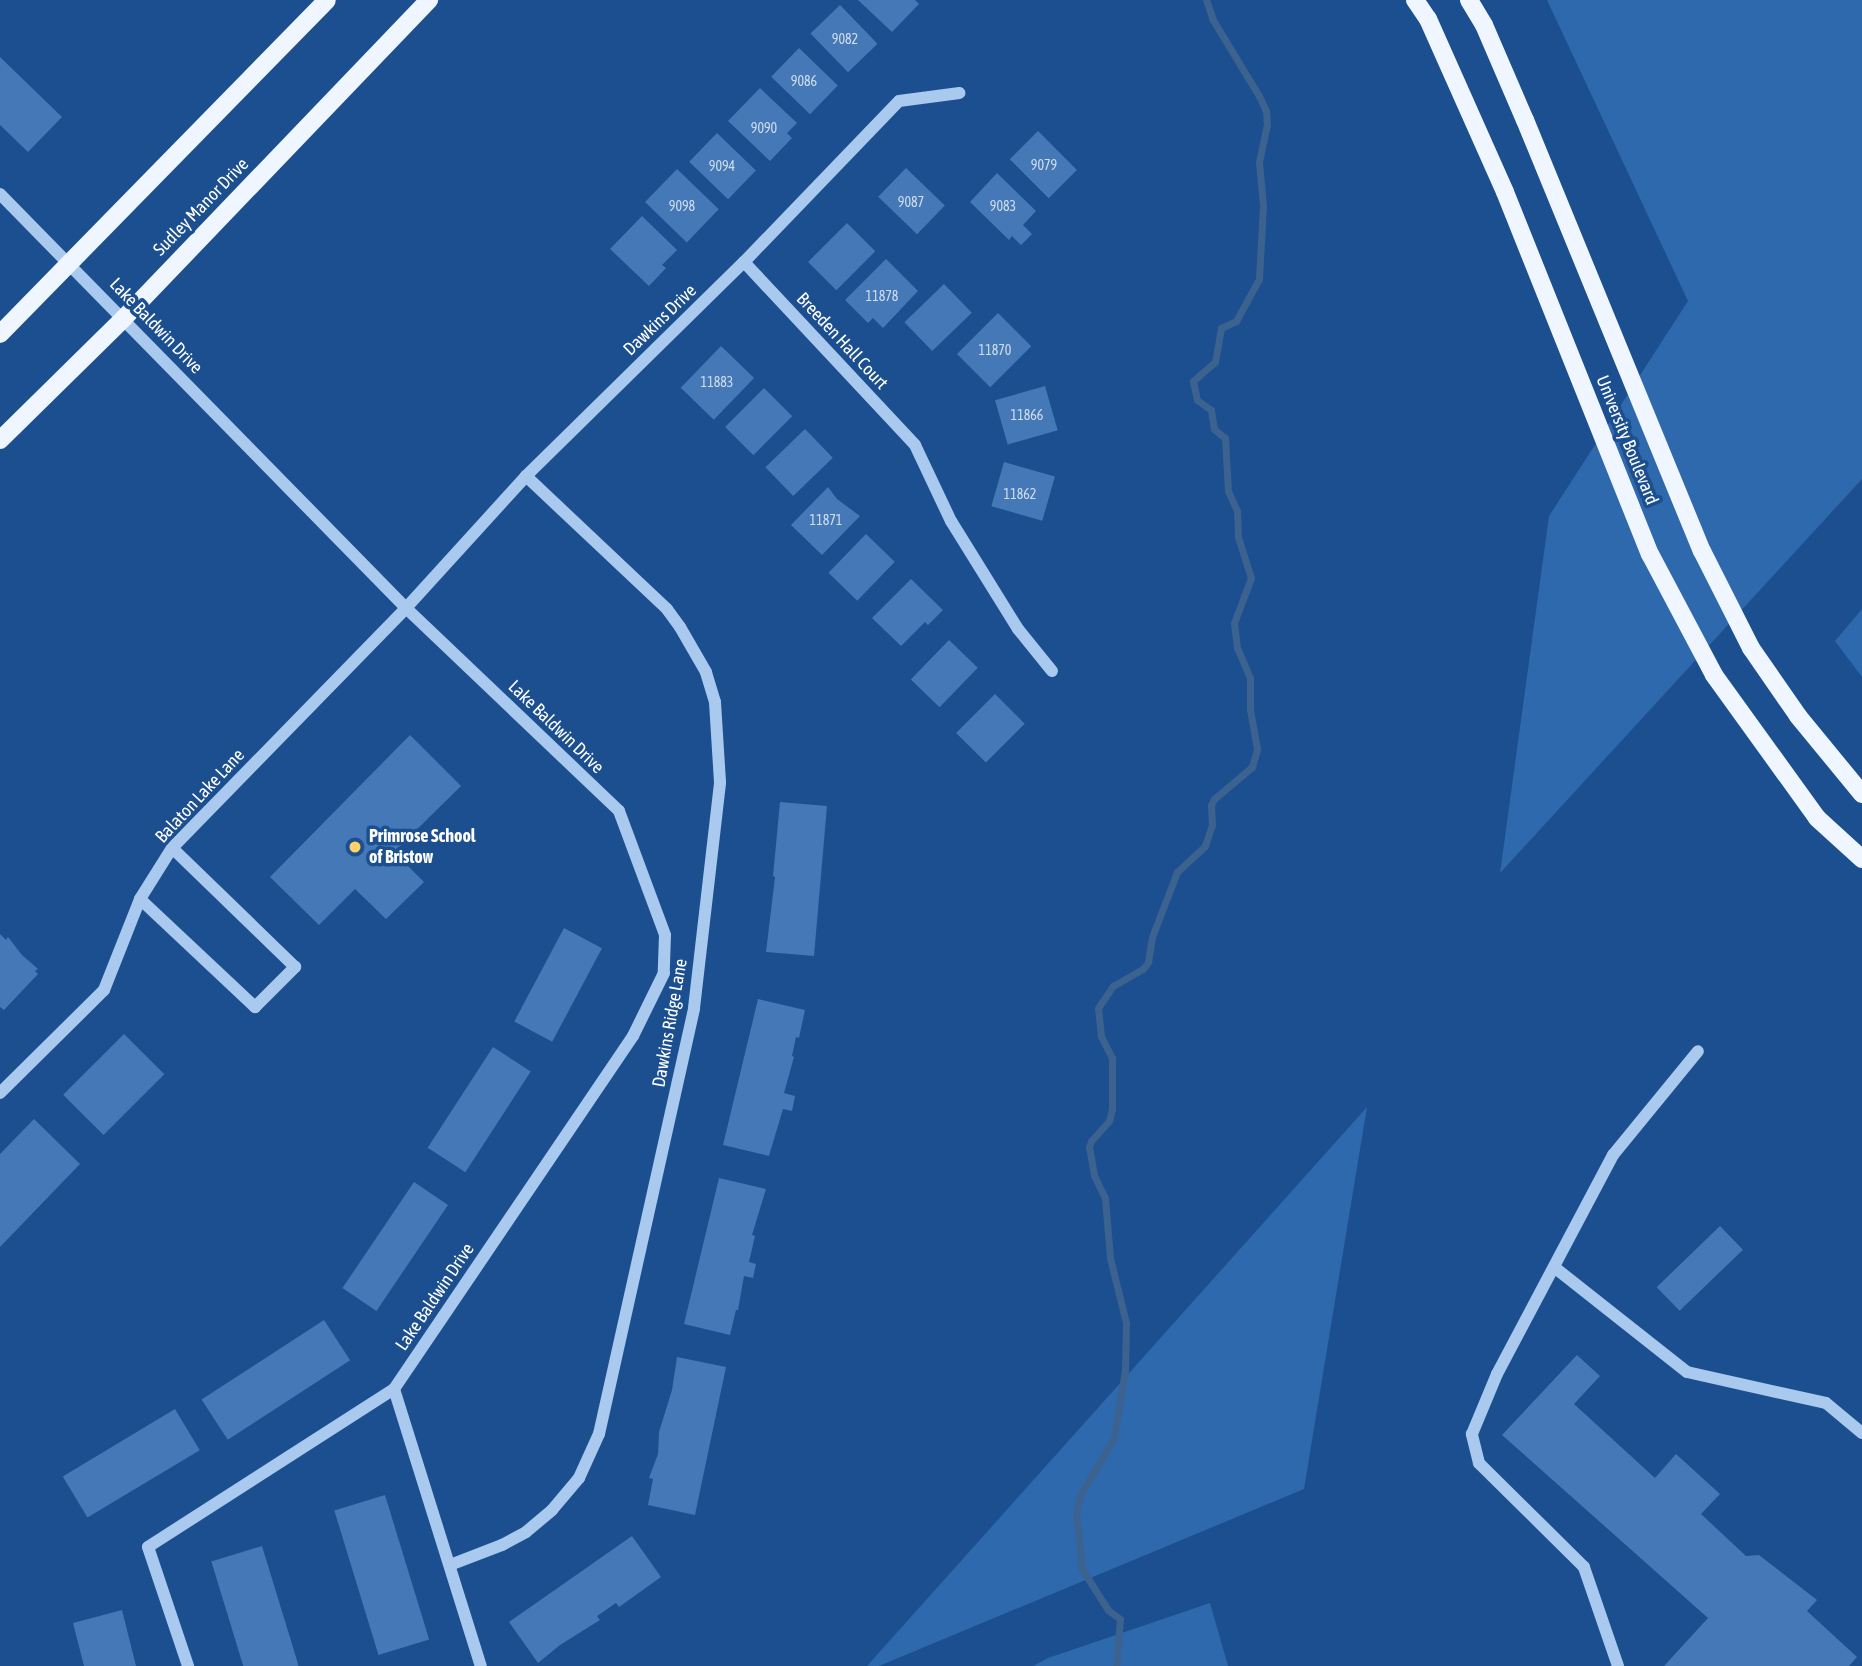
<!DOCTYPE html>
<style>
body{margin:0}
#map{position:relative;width:1862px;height:1666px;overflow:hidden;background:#1b4f8f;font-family:"Asap Condensed",sans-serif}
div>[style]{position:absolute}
.green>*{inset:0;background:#2e69ad}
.stream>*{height:7px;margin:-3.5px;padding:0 3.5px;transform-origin:3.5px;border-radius:3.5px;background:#3c6290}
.building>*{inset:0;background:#4478b7;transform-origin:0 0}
.minor>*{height:12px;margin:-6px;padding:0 6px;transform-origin:6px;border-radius:6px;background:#a9c9ee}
.major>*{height:18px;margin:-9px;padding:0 9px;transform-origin:9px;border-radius:9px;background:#f0f6ff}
.dots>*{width:19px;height:19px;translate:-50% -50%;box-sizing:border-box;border:4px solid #1b4f8f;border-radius:50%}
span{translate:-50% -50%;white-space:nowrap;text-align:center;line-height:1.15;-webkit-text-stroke:7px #1b4f8f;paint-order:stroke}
.number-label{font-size:14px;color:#d0dded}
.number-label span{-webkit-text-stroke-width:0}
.street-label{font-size:18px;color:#fff}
.poi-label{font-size:18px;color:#fff;font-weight:700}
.left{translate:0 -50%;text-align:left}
</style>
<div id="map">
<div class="green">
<i style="clip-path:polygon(1547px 0,1862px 0,1862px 479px,1500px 873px,1549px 516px,1688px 301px)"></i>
<i style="clip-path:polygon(1862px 609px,1862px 677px,1835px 641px)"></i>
<i style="clip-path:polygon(1367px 1107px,1304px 1489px,879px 1666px,867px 1666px)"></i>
<i style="clip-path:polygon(1210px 1603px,1228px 1666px,1033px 1666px,1048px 1658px)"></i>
</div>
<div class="stream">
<i style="left:1116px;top:1666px;width:47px;rotate:-85.1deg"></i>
<i style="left:1120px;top:1619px;width:15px;rotate:-143deg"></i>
<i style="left:1108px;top:1610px;width:49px;rotate:-122.4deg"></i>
<i style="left:1082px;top:1569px;width:56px;rotate:-96.1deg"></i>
<i style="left:1076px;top:1513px;width:18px;rotate:-77deg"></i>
<i style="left:1080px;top:1495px;width:66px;rotate:-59.2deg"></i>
<i style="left:1114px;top:1438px;width:69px;rotate:-80.8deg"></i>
<i style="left:1125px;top:1370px;width:47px;rotate:-88.8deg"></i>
<i style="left:1126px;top:1323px;width:67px;rotate:-103.8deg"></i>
<i style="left:1110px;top:1258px;width:60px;rotate:-94.8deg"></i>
<i style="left:1105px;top:1198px;width:25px;rotate:-116deg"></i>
<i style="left:1094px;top:1175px;width:28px;rotate:-100deg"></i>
<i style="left:1089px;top:1147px;width:6px;rotate:-72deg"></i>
<i style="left:1091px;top:1141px;width:27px;rotate:-48deg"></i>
<i style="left:1109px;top:1121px;width:12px;rotate:-76deg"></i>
<i style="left:1112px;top:1109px;width:51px;rotate:-90deg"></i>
<i style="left:1112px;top:1058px;width:25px;rotate:-117deg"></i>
<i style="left:1101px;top:1036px;width:28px;rotate:-96deg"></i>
<i style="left:1098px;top:1008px;width:27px;rotate:-56deg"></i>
<i style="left:1113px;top:986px;width:34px;rotate:-30deg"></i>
<i style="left:1143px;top:969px;width:9px;rotate:-54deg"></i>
<i style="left:1148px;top:962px;width:25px;rotate:-81deg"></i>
<i style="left:1152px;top:937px;width:70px;rotate:-69deg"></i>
<i style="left:1177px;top:872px;width:38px;rotate:-43deg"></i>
<i style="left:1205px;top:846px;width:22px;rotate:-72deg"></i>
<i style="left:1212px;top:825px;width:20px;rotate:-93deg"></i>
<i style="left:1211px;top:805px;width:7px;rotate:-63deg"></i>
<i style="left:1214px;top:799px;width:50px;rotate:-40.1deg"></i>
<i style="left:1252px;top:767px;width:19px;rotate:-74deg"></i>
<i style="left:1257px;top:749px;width:40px;rotate:-100deg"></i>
<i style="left:1250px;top:710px;width:32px;rotate:-90deg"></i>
<i style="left:1250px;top:678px;width:33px;rotate:-113deg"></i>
<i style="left:1237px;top:648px;width:25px;rotate:-97deg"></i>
<i style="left:1234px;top:623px;width:48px;rotate:-69.3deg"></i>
<i style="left:1251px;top:578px;width:43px;rotate:-107.6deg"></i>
<i style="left:1238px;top:537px;width:26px;rotate:-92deg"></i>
<i style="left:1237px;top:511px;width:22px;rotate:-114deg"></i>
<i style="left:1228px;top:491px;width:53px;rotate:-93.2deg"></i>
<i style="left:1225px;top:438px;width:14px;rotate:-141deg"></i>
<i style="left:1214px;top:429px;width:19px;rotate:-99deg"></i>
<i style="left:1211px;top:410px;width:17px;rotate:-144deg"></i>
<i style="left:1197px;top:400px;width:19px;rotate:-102deg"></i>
<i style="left:1193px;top:381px;width:29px;rotate:-41deg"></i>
<i style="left:1215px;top:362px;width:35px;rotate:-80deg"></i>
<i style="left:1221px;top:328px;width:17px;rotate:-25deg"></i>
<i style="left:1236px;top:321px;width:48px;rotate:-61.3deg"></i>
<i style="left:1259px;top:279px;width:73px;rotate:-86.9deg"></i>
<i style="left:1263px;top:206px;width:44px;rotate:-95.2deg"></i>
<i style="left:1259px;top:162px;width:38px;rotate:-78deg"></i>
<i style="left:1267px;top:125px;width:14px;rotate:-94deg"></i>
<i style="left:1266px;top:111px;width:17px;rotate:-115deg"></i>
<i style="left:1259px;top:96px;width:89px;rotate:-121.2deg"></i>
<i style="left:1213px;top:20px;width:21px;rotate:-109deg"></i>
</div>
<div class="building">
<i style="clip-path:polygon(858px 0,915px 0,919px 4px,892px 32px)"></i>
<i style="left:840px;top:5px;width:54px;height:41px;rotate:46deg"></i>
<i style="left:799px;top:48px;width:54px;height:40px;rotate:44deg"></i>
<i style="clip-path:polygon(0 57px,62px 117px,28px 152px,0 125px)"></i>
<i style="clip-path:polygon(760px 88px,797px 123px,787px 133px,792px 138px,770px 161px,728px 121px)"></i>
<i style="left:1038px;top:131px;width:55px;height:40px;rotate:45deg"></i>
<i style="left:717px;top:133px;width:54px;height:40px;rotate:44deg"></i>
<i style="left:906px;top:168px;width:54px;height:40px;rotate:44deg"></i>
<i style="left:677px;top:169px;width:58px;height:46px;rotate:44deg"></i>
<i style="clip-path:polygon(997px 173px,1036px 211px,1023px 225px,1032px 234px,1021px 245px,1012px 236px,1009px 240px,970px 202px)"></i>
<i style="clip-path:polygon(642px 216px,677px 250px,662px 265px,666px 268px,649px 286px,610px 249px)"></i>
<i style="left:847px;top:223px;width:40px;height:55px;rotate:45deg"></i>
<i style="clip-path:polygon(886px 259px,918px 291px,883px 328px,873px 318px,868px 323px,845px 300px)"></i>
<i style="left:944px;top:284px;width:40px;height:55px;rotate:46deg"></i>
<i style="left:998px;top:313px;width:47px;height:58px;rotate:45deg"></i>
<i style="left:721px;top:346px;width:46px;height:58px;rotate:44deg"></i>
<i style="left:1045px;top:386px;width:46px;height:52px;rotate:74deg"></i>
<i style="left:764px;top:388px;width:40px;height:55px;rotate:45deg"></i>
<i style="left:805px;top:429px;width:40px;height:55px;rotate:46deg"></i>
<i style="left:1004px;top:462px;width:53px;height:46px;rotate:16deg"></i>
<i style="clip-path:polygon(828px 487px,837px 499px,860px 516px,822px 555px,791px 525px)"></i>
<i style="left:866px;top:534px;width:40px;height:54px;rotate:44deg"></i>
<i style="clip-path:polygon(911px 579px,943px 610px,928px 625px,925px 622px,901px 646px,872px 618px)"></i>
<i style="left:949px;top:640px;width:40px;height:55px;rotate:44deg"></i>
<i style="left:995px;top:694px;width:42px;height:55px;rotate:45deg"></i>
<i style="clip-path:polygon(410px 735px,461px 786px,394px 852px,424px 882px,386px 919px,355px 889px,319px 925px,270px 877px)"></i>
<i style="clip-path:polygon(780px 802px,827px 806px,814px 956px,766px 952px,775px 877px,773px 876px)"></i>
<i style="left:564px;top:928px;width:43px;height:106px;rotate:28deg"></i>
<i style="clip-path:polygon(0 934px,6px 940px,8px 937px,22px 955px,38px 969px,35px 971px,38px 974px,4px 1010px,0 1007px)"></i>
<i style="clip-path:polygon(758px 999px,805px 1010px,799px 1038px,796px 1037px,792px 1056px,794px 1057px,784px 1093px,795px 1096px,792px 1111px,783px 1109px,769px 1156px,723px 1145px)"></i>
<i style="left:124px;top:1034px;width:57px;height:86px;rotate:45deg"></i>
<i style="left:493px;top:1047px;width:45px;height:120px;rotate:33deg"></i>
<i style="clip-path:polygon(34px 1119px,80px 1164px,0 1247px,0 1154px)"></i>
<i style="clip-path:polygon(719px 1178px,766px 1189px,752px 1235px,755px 1236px,749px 1262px,756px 1264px,753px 1278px,744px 1276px,738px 1310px,736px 1310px,730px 1335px,684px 1324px)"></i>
<i style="left:414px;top:1182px;width:41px;height:128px;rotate:34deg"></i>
<i style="left:1720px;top:1226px;width:33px;height:88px;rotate:46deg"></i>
<i style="left:324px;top:1320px;width:48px;height:146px;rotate:57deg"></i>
<i style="clip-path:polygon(1577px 1355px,1600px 1376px,1574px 1404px,1655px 1478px,1676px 1454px,1720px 1494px,1701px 1514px,1746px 1556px,1759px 1555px,1817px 1600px,1807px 1611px,1857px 1657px,1849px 1666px,1664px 1666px,1708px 1618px,1502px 1435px)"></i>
<i style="clip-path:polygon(677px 1357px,726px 1367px,695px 1515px,648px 1505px,653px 1479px,649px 1478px,658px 1454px,659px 1432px,672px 1390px)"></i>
<i style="left:175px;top:1409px;width:48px;height:131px;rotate:59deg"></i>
<i style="left:385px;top:1495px;width:151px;height:53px;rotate:73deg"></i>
<i style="clip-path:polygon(632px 1536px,661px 1577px,619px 1607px,616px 1603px,597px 1616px,600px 1620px,560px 1645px,538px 1663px,509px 1622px)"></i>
<i style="left:262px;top:1546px;width:125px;height:53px;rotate:73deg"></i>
<i style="clip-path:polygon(122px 1610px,136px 1666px,84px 1666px,73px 1623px)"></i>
</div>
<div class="minor">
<i style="left:0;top:194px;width:580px;rotate:45.56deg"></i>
<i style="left:406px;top:608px;width:294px;rotate:43.6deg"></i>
<i style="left:619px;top:811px;width:132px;rotate:69.6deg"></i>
<i style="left:665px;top:935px;width:38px;rotate:92deg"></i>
<i style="left:664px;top:973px;width:70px;rotate:116.2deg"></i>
<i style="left:633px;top:1036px;width:426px;rotate:124.1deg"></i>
<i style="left:394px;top:1389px;width:292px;rotate:147.3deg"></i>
<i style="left:148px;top:1547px;width:126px;rotate:71.4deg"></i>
<i style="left:744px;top:262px;width:250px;rotate:46.9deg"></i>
<i style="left:915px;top:445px;width:84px;rotate:64.7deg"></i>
<i style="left:951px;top:521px;width:127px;rotate:58.2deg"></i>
<i style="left:1018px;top:629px;width:54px;rotate:51deg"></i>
<i style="left:140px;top:899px;width:158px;rotate:43.2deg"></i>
<i style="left:255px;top:1007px;width:57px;rotate:-45deg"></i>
<i style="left:295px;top:967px;width:171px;rotate:-135.9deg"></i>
<i style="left:0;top:1093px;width:146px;rotate:-44.7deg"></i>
<i style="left:104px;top:990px;width:98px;rotate:-68.4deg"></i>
<i style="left:140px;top:899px;width:60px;rotate:-57.9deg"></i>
<i style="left:172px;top:848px;width:335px;rotate:-45.7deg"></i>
<i style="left:406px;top:608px;width:178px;rotate:-47.7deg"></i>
<i style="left:526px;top:476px;width:305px;rotate:-44.5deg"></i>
<i style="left:744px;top:262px;width:223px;rotate:-46.1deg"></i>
<i style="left:899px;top:101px;width:61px;rotate:-7.6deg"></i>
<i style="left:1554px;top:1267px;width:169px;rotate:38.3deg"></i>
<i style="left:1687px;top:1372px;width:142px;rotate:12.6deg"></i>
<i style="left:1826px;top:1403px;width:47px;rotate:39.8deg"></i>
<i style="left:394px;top:1389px;width:290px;rotate:72.6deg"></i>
<i style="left:450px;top:1565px;width:56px;rotate:-21deg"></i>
<i style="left:502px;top:1545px;width:27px;rotate:-28deg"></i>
<i style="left:526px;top:1532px;width:34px;rotate:-40deg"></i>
<i style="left:552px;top:1510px;width:42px;rotate:-49.8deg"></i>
<i style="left:579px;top:1478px;width:48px;rotate:-65.6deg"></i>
<i style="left:599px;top:1434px;width:436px;rotate:-77.4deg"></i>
<i style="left:694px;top:1008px;width:227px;rotate:-83.4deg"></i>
<i style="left:720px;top:782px;width:80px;rotate:-93.6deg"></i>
<i style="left:715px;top:702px;width:31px;rotate:-107deg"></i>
<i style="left:706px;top:672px;width:52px;rotate:-120deg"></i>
<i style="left:680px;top:627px;width:22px;rotate:-126deg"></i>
<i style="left:667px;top:609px;width:194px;rotate:-136.7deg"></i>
<i style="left:1618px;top:1666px;width:105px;rotate:-109deg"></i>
<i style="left:1584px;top:1567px;width:148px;rotate:-135.3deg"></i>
<i style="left:1479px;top:1463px;width:30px;rotate:-104deg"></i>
<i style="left:1472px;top:1434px;width:65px;rotate:-67.4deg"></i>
<i style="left:1497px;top:1374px;width:248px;rotate:-62.1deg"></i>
<i style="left:1613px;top:1155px;width:134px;rotate:-50.7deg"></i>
</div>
<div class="major">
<i style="left:1415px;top:0;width:23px;rotate:56deg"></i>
<i style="left:1428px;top:19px;width:189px;rotate:66deg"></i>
<i style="left:1505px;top:192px;width:390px;rotate:68.2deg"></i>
<i style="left:1650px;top:554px;width:137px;rotate:62.1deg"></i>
<i style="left:1714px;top:675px;width:176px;rotate:54.2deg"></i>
<i style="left:1817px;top:818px;width:61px;rotate:42.3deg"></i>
<i style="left:1469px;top:0;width:29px;rotate:59deg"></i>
<i style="left:1484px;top:25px;width:103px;rotate:66.7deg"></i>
<i style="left:1525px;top:120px;width:466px;rotate:67.7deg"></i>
<i style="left:1702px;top:551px;width:109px;rotate:63.2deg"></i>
<i style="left:1751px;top:648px;width:83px;rotate:55.3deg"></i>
<i style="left:1798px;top:716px;width:101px;rotate:50.6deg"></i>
<i style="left:0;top:334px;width:467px;rotate:-45.6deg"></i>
<i style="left:0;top:440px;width:174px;rotate:-44.5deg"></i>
<i style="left:124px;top:318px;width:441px;rotate:-46.2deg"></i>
</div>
<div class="dots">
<i style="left:355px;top:847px;background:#ffd166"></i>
</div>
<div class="number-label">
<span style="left:845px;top:39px">9082</span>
<span style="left:804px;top:81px">9086</span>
<span style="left:764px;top:128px">9090</span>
<span style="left:1044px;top:165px">9079</span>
<span style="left:722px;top:166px">9094</span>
<span style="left:911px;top:202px">9087</span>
<span style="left:682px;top:206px">9098</span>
<span style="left:1003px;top:206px">9083</span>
<span style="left:882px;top:296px">11878</span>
<span style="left:995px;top:350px">11870</span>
<span style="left:717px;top:382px">11883</span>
<span style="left:1027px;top:415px">11866</span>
<span style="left:1020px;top:494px">11862</span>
<span style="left:826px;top:520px">11871</span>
</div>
<div class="street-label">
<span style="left:201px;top:207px;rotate:-46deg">Sudley Manor Drive</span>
<span style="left:660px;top:320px;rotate:-44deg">Dawkins Drive</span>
<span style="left:156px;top:326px;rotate:46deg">Lake Baldwin Drive</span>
<span style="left:842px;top:341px;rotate:47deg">Breeden Hall Court</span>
<span style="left:1627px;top:440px;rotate:68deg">University Boulevard</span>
<span style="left:556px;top:727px;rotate:44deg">Lake Baldwin Drive</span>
<span style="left:200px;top:796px;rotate:-47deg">Balaton Lake Lane</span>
<span style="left:670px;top:1023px;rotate:-80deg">Dawkins Ridge Lane</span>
<span style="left:435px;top:1297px;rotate:-56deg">Lake Baldwin Drive</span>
</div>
<div class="poi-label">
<span class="left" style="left:369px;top:847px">Primrose School<br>of Bristow</span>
</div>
</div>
